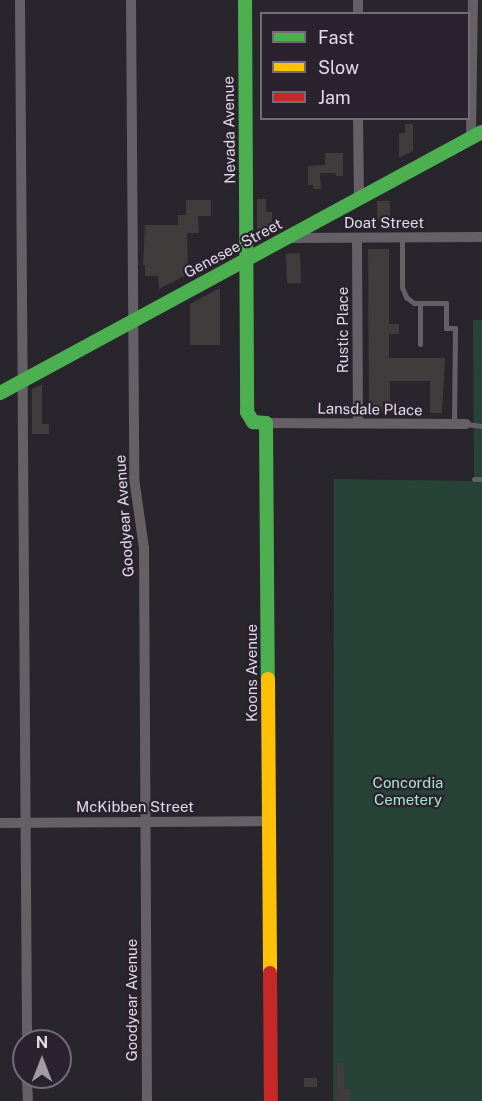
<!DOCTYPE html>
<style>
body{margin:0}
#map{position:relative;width:482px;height:1101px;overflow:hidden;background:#29252c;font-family:"Public Sans",sans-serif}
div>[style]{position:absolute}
.green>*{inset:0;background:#274237}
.building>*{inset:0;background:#403c3c;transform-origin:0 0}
.lane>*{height:5px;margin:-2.5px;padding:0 2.5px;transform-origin:2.5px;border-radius:2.5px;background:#646066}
.street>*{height:10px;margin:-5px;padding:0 5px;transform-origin:5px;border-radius:5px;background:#646066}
.fast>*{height:14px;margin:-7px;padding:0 7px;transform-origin:7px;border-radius:7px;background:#4caf50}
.slow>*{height:14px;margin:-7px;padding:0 7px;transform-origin:7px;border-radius:7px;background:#ffc107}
.jam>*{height:14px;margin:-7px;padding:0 7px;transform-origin:7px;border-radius:7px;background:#c62828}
span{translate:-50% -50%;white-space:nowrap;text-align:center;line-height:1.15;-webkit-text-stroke:4.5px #2a222f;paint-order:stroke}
.street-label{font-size:15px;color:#e1dbe4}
.park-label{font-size:15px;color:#a3e8c8}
.legend{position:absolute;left:260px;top:12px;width:210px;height:108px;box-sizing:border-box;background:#2a222f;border:2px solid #736c77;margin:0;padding:8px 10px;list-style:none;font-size:18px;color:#e1dbe4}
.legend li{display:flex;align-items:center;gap:12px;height:30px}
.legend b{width:30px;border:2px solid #736c77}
.north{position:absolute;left:12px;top:1029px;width:60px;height:60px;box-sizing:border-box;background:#2a222f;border:2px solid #736c77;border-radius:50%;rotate:0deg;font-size:16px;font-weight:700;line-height:24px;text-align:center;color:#e1dbe4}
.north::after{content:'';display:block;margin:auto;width:21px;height:27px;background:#a19ba4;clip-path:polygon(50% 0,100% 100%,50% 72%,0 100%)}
</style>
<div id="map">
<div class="green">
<i style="clip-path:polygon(473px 320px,482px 320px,482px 1101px,333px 1101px,334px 479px,474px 481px)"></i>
</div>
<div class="building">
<i style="clip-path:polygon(405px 124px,413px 124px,413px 151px,399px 158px,399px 133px,405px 133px)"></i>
<i style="clip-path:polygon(325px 153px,343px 153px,343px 176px,336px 176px,335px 173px,320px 173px,321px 189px,313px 189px,313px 185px,308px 185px,308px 166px,325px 165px)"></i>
<i style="clip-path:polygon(257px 199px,266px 199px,266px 212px,272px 212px,272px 227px,257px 236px)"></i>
<i style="clip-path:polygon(186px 200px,211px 200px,211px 216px,198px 216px,199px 233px,187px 233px,188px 274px,159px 289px,158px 276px,145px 276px,145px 265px,143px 265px,145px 225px,178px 225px,178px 215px,186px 215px)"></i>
<i style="left:377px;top:201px;width:13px;height:20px"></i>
<i style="clip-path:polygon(368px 249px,389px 249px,389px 324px,399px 324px,399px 334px,389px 334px,389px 358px,445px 358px,442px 413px,430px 413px,430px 381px,390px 381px,390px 401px,399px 401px,399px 412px,369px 413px)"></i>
<i style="left:300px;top:253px;width:30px;height:14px;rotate:88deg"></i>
<i style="clip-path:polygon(220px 288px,220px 345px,190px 345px,190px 304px)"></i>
<i style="clip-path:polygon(42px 384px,42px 424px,49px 424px,49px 434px,32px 434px,32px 389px)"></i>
<i style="clip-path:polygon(337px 1063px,344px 1063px,344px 1089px,350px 1089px,350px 1099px,346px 1101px,336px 1101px)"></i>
<i style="left:304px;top:1078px;width:13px;height:9px"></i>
</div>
<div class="lane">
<i style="left:402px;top:238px;width:49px;rotate:90deg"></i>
<i style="left:402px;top:287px;width:11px;rotate:68deg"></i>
<i style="left:406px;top:297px;width:10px;rotate:37deg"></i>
<i style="left:414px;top:303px;width:32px"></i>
<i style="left:446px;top:303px;width:25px;rotate:90deg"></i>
<i style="left:446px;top:328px;width:9px"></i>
<i style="left:455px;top:328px;width:97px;rotate:90.6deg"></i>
<i style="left:420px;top:303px;width:41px;rotate:90deg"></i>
<i style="left:466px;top:424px;width:16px;rotate:7deg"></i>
<i style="left:474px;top:479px;width:8px"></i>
</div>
<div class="street">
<i style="left:20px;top:0;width:1041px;rotate:89.61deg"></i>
<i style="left:131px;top:0;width:478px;rotate:89.6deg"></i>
<i style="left:134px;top:478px;width:71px;rotate:81.9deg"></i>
<i style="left:144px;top:548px;width:553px;rotate:89.69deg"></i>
<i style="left:358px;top:14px;width:14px;rotate:-90deg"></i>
<i style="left:358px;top:118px;width:81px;rotate:89.3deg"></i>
<i style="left:471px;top:138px;width:138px;rotate:-89.2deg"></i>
<i style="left:287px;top:238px;width:195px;rotate:-0.3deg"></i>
<i style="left:357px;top:238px;width:184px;rotate:89.7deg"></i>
<i style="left:266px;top:423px;width:200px;rotate:0.3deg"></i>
<i style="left:0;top:823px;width:269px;rotate:-0.4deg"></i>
<i style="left:27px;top:1077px;width:24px;rotate:88deg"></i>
</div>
<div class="fast">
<i style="left:245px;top:0;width:412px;rotate:89.7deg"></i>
<i style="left:247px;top:412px;width:12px;rotate:59deg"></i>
<i style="left:253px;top:422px;width:13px;rotate:4deg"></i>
<i style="left:266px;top:423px;width:256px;rotate:89.6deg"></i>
<i style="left:0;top:393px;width:548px;rotate:-28.44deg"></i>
</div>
<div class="slow">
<i style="left:268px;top:679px;width:294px;rotate:89.6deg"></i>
</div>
<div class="jam">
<i style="left:270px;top:973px;width:128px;rotate:89.6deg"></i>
</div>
<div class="street-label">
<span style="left:229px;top:130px;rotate:-91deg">Nevada Avenue</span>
<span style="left:384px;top:223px">Doat Street</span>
<span style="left:233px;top:248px;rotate:-28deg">Genesee Street</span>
<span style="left:343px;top:330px;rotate:-90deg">Rustic Place</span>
<span style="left:370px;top:409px;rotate:1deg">Lansdale Place</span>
<span style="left:124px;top:516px;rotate:-94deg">Goodyear Avenue</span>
<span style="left:252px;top:673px;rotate:-90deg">Koons Avenue</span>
<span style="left:135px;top:807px">McKibben Street</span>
<span style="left:132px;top:1000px;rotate:-90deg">Goodyear Avenue</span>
</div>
<div class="park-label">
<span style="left:408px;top:791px">Concordia<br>Cemetery</span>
</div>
<ul class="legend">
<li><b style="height:8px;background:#4caf50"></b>Fast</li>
<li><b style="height:8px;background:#ffc107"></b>Slow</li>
<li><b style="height:8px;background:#c62828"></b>Jam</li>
</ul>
<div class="north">N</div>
</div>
